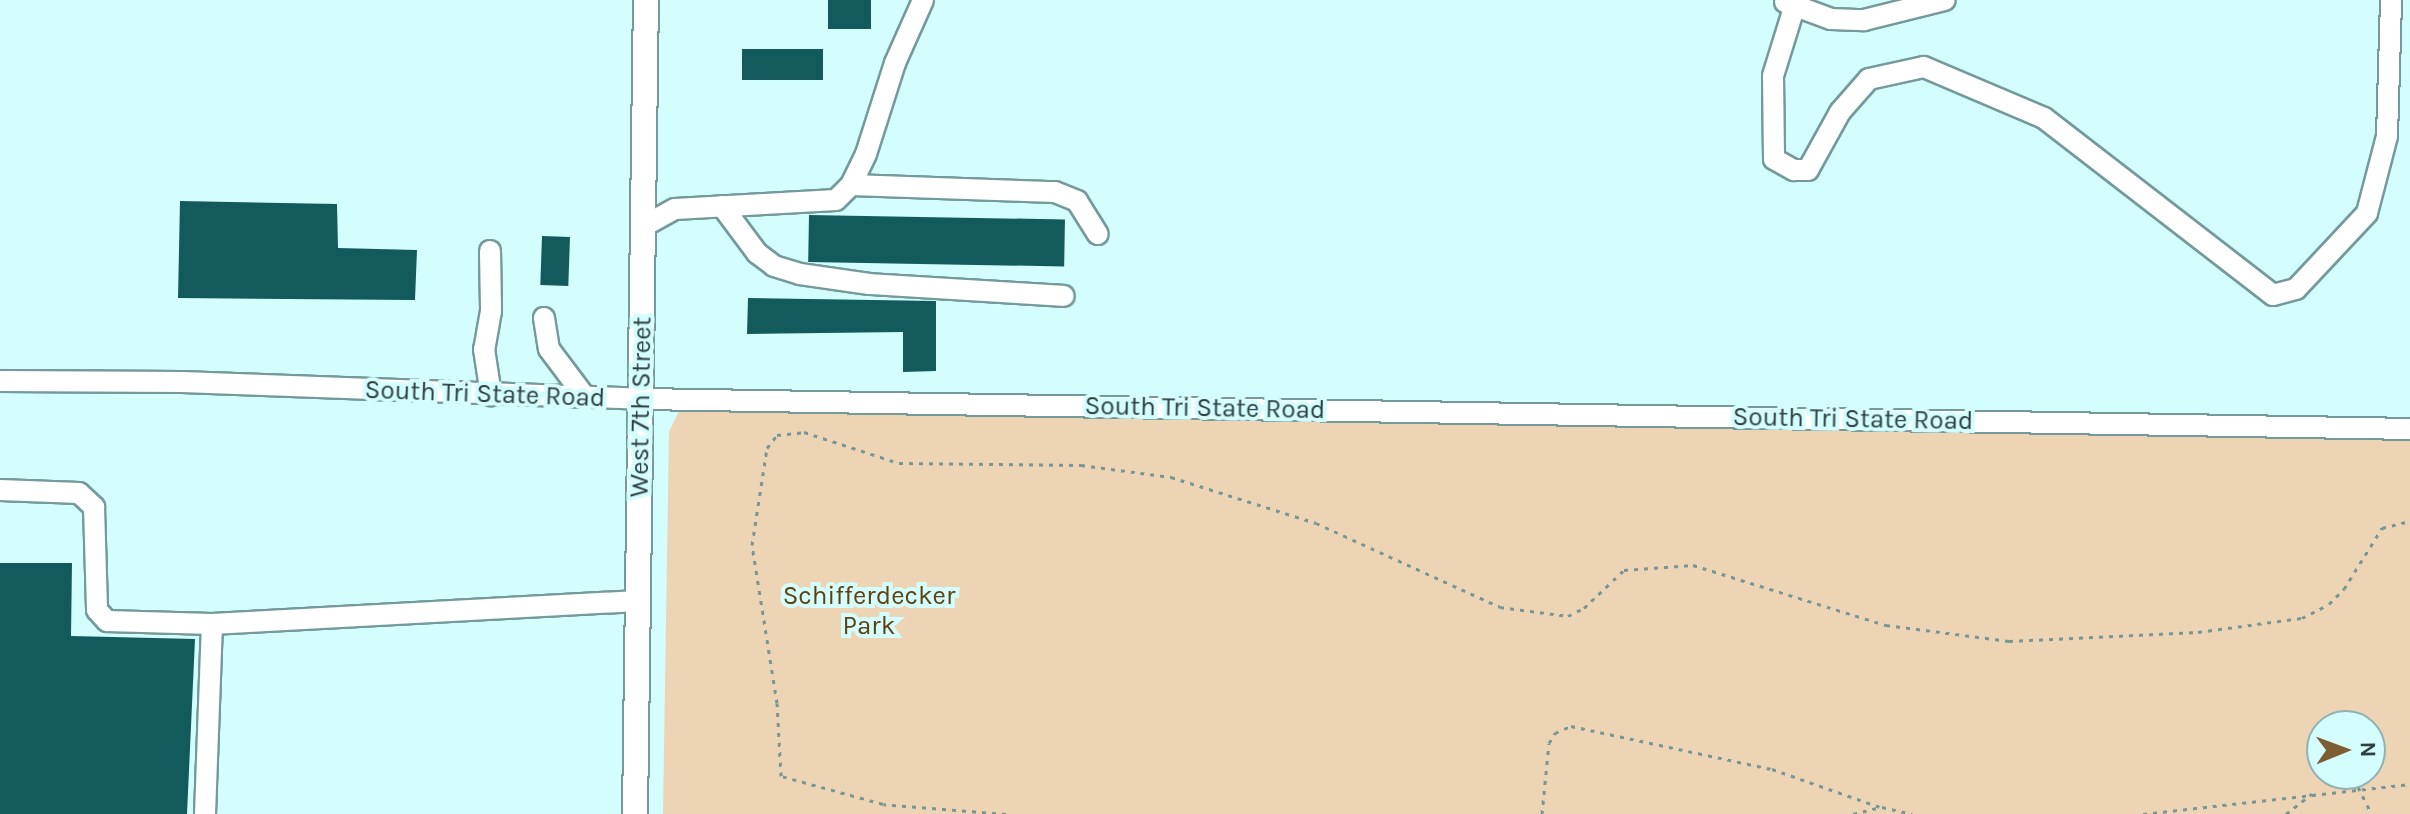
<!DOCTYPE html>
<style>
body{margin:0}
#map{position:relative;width:2410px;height:814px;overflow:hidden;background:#d4fdfe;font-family:Karla,sans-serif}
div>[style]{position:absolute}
.green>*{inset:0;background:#edd4b4}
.building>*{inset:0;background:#135a5d;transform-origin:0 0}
.path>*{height:3px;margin-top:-1.5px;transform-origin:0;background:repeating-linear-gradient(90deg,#7a9596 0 4px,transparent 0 10px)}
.roads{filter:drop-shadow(2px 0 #749a9c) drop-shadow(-2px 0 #749a9c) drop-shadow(0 2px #749a9c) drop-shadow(0 -2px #749a9c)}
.minor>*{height:20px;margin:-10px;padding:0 10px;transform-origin:10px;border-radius:10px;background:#fff}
.major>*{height:24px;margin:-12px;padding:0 12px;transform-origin:12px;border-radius:12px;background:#fff}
span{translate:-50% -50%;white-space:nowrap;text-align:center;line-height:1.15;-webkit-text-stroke:8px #d4fdfe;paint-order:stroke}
.street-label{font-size:26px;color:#304041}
.park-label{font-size:26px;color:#60410e}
.north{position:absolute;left:2306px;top:710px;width:80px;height:80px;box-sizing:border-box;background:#d4fdfe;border:2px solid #92b1b2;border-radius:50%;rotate:89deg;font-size:22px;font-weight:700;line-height:32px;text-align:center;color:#304041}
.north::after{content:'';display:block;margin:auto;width:28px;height:36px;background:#7d5e33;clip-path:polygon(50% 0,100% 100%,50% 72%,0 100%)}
</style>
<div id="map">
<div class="green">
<i style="clip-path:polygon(evenodd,688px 405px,2410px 435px,2410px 814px,663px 814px,669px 432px,679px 411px,688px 405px,2322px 726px,2370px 726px,2370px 774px,2322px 774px,2322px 726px)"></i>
</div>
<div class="building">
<i style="left:828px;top:0;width:43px;height:29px"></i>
<i style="left:823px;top:49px;width:31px;height:81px;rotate:90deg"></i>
<i style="clip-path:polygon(180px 201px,337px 204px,338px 248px,417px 250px,415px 300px,178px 298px)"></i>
<i style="left:809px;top:215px;width:256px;height:47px;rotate:1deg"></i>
<i style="left:570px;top:237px;width:49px;height:28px;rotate:92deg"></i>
<i style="clip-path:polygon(748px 298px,936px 301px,936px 371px,903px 372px,903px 332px,747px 334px)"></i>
<i style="clip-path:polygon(0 563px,72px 563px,71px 636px,195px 639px,187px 814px,0 814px)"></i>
</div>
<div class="path">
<i style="left:2358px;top:787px;width:30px;rotate:63deg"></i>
<i style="left:1006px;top:814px;width:123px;rotate:-175.4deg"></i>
<i style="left:883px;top:804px;width:106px;rotate:-164.6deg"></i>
<i style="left:781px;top:776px;width:73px;rotate:-93.1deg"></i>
<i style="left:777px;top:703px;width:160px;rotate:-99deg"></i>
<i style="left:752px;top:545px;width:98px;rotate:-81.2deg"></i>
<i style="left:767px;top:448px;width:16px;rotate:-52deg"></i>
<i style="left:777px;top:435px;width:27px;rotate:-6deg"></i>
<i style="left:804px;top:432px;width:100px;rotate:18.1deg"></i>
<i style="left:899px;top:463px;width:182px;rotate:0.6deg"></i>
<i style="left:1081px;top:465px;width:91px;rotate:7.6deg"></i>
<i style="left:1171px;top:477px;width:152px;rotate:17.6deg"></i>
<i style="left:1316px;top:523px;width:202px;rotate:24.5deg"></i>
<i style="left:1500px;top:607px;width:69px;rotate:7.5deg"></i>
<i style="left:1568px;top:616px;width:18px;rotate:-27deg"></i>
<i style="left:1584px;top:608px;width:55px;rotate:-43.5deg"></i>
<i style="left:1624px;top:570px;width:69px;rotate:-4.1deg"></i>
<i style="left:1693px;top:565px;width:202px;rotate:17.3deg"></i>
<i style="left:1886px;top:625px;width:124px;rotate:7.4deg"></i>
<i style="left:2009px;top:641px;width:189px;rotate:-2.7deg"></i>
<i style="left:2198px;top:632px;width:105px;rotate:-7.7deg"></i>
<i style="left:2302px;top:618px;width:30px;rotate:-27deg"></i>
<i style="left:2329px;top:604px;width:21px;rotate:-45deg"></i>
<i style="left:2344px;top:589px;width:72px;rotate:-58.1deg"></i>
<i style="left:2382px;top:528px;width:29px;rotate:-14deg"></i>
<i style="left:1542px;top:814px;width:71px;rotate:-84.4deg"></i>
<i style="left:1549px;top:743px;width:12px;rotate:-59deg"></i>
<i style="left:1555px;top:733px;width:17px;rotate:-24deg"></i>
<i style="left:1571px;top:726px;width:206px;rotate:12.1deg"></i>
<i style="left:1772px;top:769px;width:114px;rotate:19.4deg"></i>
<i style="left:1853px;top:814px;width:30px;rotate:-14deg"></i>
<i style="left:1882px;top:807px;width:31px;rotate:13deg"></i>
<i style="left:2143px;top:814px;width:269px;rotate:-6.4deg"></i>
<i style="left:2286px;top:814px;width:33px;rotate:-38deg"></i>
</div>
<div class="roads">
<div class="minor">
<i style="left:1791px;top:0;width:9px;rotate:69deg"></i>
<i style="left:1794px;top:8px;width:71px;rotate:107.2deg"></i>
<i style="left:1773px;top:76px;width:83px;rotate:89.3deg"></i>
<i style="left:1774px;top:159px;width:23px;rotate:29deg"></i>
<i style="left:1794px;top:170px;width:14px"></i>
<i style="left:1808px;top:170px;width:66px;rotate:-61.1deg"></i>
<i style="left:1840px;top:112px;width:44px;rotate:-48.7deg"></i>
<i style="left:1869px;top:79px;width:56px;rotate:-12.3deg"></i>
<i style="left:1924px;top:67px;width:130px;rotate:23deg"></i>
<i style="left:2044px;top:118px;width:289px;rotate:37.7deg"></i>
<i style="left:2273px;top:295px;width:24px;rotate:-15deg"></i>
<i style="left:2296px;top:289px;width:104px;rotate:-46.9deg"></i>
<i style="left:2367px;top:213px;width:80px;rotate:-75.4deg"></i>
<i style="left:2387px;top:136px;width:136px;rotate:-88.3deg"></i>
<i style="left:1785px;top:2px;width:49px;rotate:20.3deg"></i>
<i style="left:1831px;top:19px;width:33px;rotate:2deg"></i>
<i style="left:1864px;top:20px;width:83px;rotate:-13.9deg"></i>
<i style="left:851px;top:185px;width:204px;rotate:2deg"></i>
<i style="left:1055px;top:192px;width:24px;rotate:22deg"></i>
<i style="left:1077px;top:201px;width:39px;rotate:58deg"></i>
<i style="left:722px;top:206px;width:59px;rotate:53.3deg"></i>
<i style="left:757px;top:253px;width:21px;rotate:37deg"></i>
<i style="left:774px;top:266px;width:27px;rotate:17deg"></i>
<i style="left:800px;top:274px;width:70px;rotate:8.2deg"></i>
<i style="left:869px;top:284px;width:195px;rotate:3.5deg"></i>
<i style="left:644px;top:226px;width:35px;rotate:-29deg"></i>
<i style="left:675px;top:209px;width:161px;rotate:-3.2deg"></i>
<i style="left:836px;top:200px;width:21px;rotate:-45deg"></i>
<i style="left:851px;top:185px;width:34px;rotate:-64deg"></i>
<i style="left:866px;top:154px;width:96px;rotate:-72.3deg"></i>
<i style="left:895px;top:63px;width:69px;rotate:-66deg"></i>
<i style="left:490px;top:251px;width:60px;rotate:89deg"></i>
<i style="left:491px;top:311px;width:39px;rotate:100deg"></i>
<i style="left:484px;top:349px;width:47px;rotate:81.3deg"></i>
<i style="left:544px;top:318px;width:31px;rotate:81deg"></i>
<i style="left:549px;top:349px;width:60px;rotate:53.1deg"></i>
<i style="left:0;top:381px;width:182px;rotate:0.3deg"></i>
<i style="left:182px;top:382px;width:460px;rotate:2.1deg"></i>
<i style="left:642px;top:399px;width:1768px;rotate:0.97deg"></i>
<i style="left:0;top:490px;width:79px;rotate:2.2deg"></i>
<i style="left:79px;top:493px;width:21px;rotate:43deg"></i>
<i style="left:94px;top:507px;width:103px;rotate:88.3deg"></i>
<i style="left:97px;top:610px;width:15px;rotate:48deg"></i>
<i style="left:107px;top:621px;width:105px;rotate:1.6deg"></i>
<i style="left:212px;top:624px;width:427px;rotate:-3.1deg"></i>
<i style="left:205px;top:814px;width:190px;rotate:-87.9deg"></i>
</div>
<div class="major">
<i style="left:635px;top:814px;width:814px;rotate:-89.23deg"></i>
</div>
</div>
<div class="street-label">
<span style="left:485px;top:394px;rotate:2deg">South Tri State Road</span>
<span style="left:641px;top:407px;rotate:-89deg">West 7th Street</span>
<span style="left:1205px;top:408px;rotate:1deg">South Tri State Road</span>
<span style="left:1853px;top:419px;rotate:1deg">South Tri State Road</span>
</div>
<div class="park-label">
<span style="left:869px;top:611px">Schifferdecker<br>Park</span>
</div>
<div class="north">N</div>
</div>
